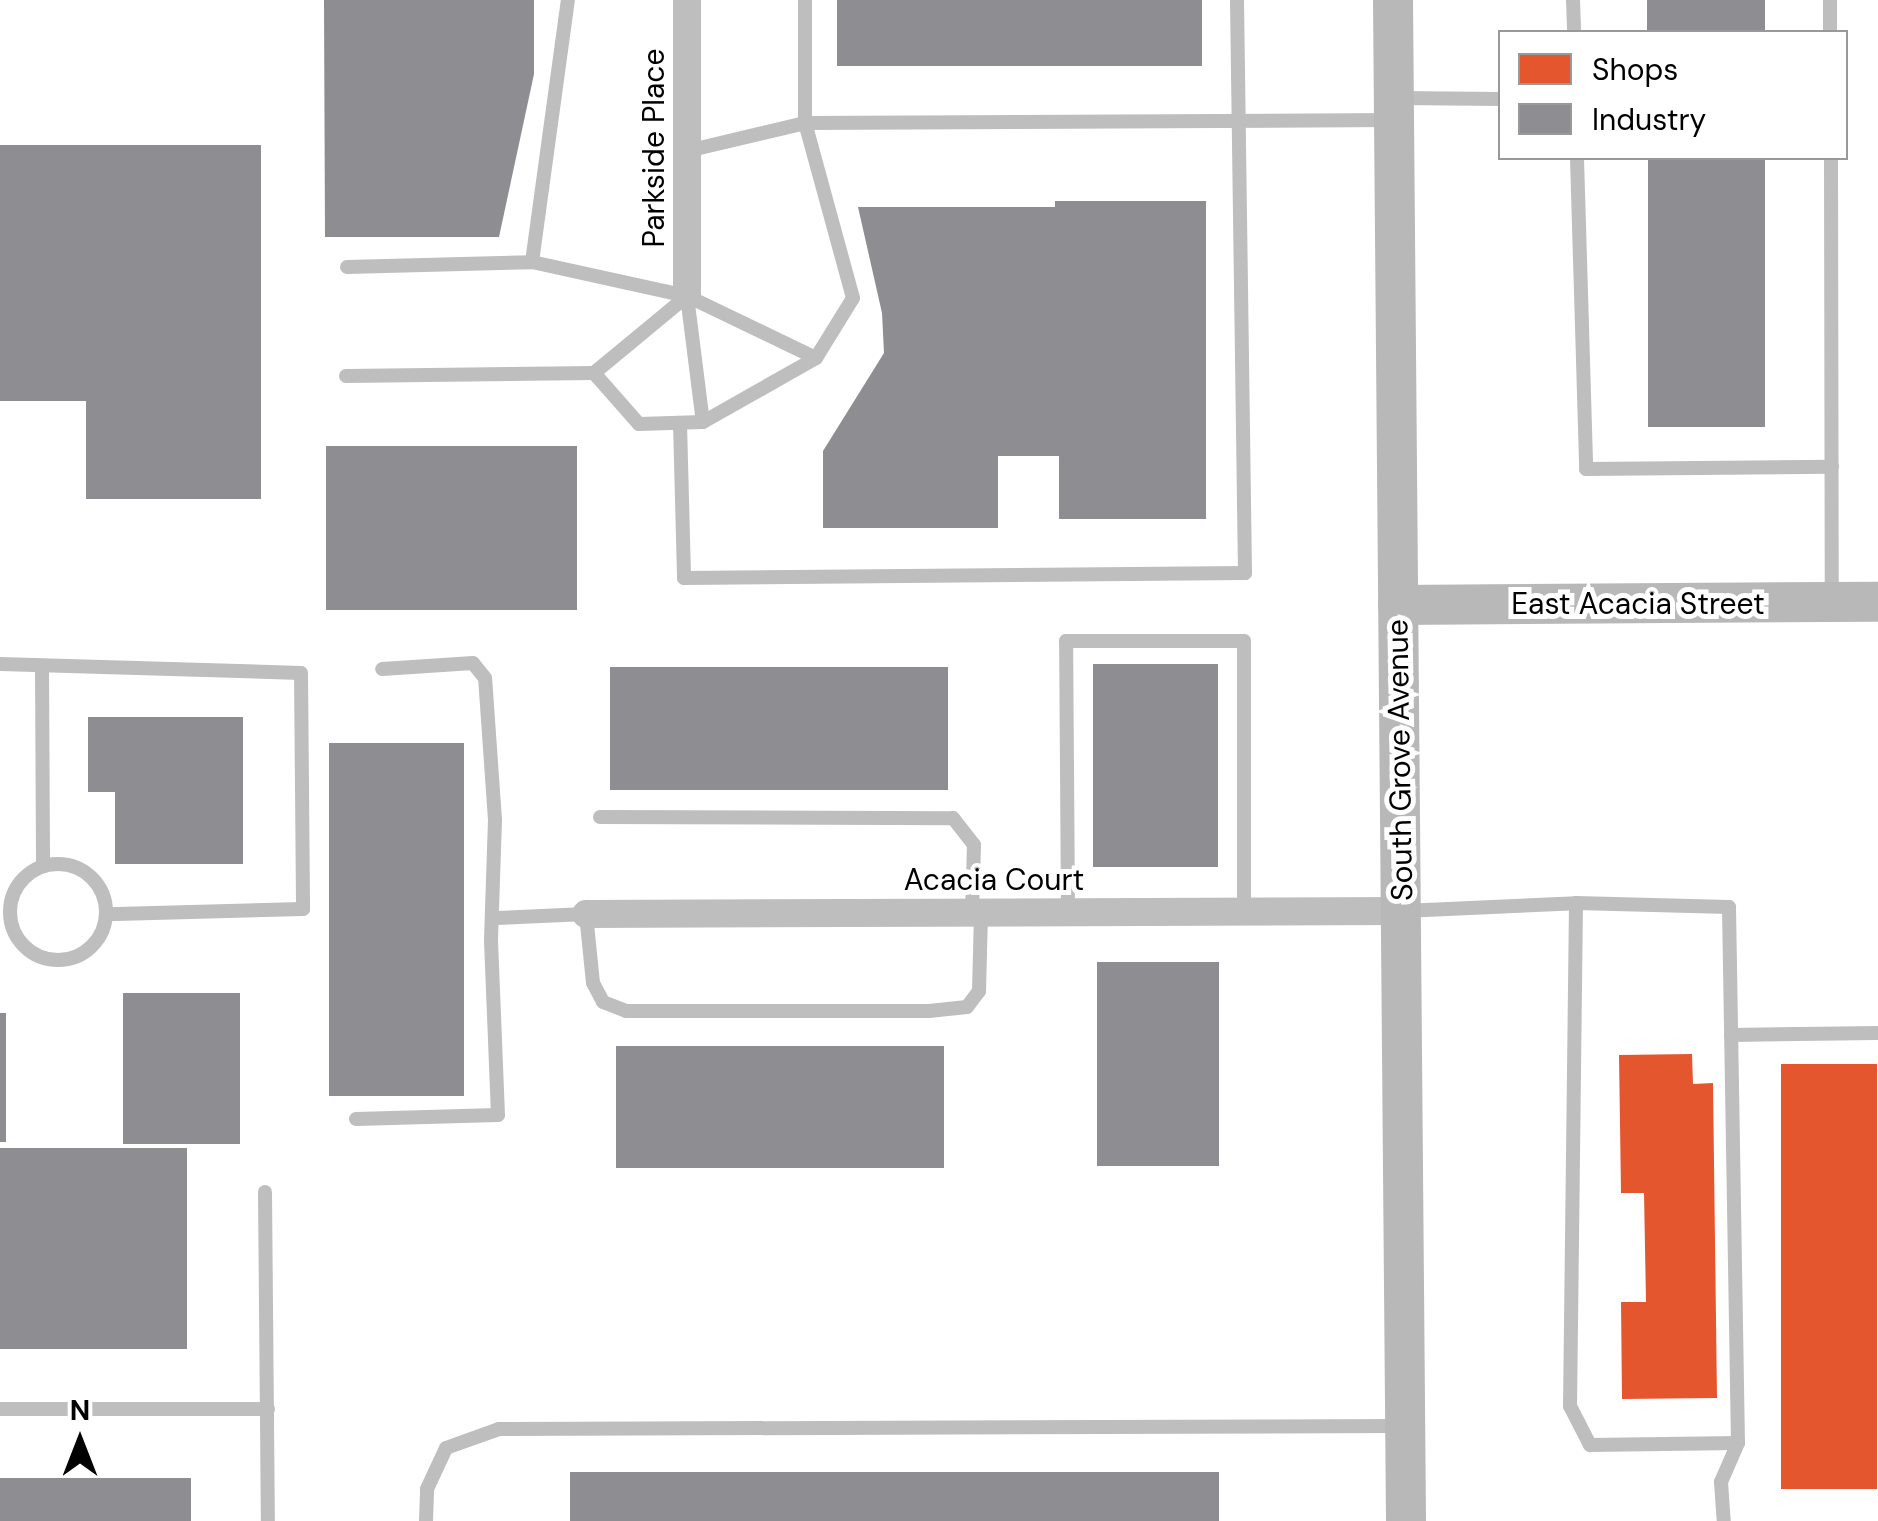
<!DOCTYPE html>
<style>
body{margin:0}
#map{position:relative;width:1878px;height:1521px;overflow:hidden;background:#fff;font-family:"DM Sans",sans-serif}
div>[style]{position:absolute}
.shops>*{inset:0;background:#e4572e;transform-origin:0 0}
.industry>*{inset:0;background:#8d8d92;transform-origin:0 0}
.lane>*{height:14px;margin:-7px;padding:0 7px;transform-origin:7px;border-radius:7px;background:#bebebe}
.lane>.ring{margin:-7px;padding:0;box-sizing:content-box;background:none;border:14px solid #bebebe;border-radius:50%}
.street>*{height:28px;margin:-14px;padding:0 14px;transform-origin:14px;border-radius:14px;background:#bebebe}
.secondary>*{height:40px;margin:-20px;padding:0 20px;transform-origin:20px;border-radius:20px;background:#b8b8b8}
span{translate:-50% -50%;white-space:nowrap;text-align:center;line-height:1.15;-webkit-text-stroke:10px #fff;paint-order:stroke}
.street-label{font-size:30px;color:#000}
.legend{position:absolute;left:1498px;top:30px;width:350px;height:130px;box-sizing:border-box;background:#fff;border:2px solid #999;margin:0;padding:12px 18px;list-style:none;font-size:30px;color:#000}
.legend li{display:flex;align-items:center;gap:20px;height:50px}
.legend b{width:50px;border:2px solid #999}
.north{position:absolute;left:30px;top:1391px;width:100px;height:100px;-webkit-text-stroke:8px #fff;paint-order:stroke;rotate:0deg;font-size:28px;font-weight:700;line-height:40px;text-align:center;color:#000}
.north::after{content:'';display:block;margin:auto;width:35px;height:45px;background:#000;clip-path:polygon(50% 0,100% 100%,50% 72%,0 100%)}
</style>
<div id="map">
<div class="shops">
<i style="clip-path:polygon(1692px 1054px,1693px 1084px,1713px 1083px,1717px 1398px,1622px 1399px,1621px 1302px,1646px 1302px,1644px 1193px,1621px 1193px,1619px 1055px)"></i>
<i style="left:1877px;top:1064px;width:425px;height:96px;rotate:90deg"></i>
</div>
<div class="industry">
<i style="clip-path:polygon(324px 0,534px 0,534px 74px,499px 237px,325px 237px)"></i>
<i style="left:837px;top:0;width:365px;height:66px"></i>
<i style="left:1647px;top:0;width:118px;height:32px"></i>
<i style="clip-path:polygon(0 145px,261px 145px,261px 499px,86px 499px,86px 401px,0 401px)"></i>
<i style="left:1648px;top:158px;width:117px;height:269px"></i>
<i style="clip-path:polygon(1055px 201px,1206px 201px,1206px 519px,1059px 519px,1059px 456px,998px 456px,998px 528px,823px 528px,823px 451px,884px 353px,882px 313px,858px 207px,1055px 207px)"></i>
<i style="left:326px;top:446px;width:251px;height:164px"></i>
<i style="left:1093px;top:664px;width:125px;height:203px"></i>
<i style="left:610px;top:667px;width:338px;height:123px"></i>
<i style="clip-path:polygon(88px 717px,243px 717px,243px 864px,115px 864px,115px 792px,88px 792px)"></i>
<i style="left:329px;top:743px;width:135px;height:353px"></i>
<i style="left:1097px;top:962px;width:122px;height:204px"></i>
<i style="left:123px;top:993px;width:117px;height:151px"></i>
<i style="left:0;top:1013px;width:6px;height:129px"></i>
<i style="left:616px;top:1046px;width:328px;height:122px"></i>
<i style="left:0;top:1148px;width:187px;height:201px"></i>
<i style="left:570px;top:1472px;width:649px;height:49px"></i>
<i style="left:0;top:1478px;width:191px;height:43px"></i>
</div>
<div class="lane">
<i style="left:1573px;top:0;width:32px;rotate:88deg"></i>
<i style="left:1830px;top:0;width:32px;rotate:90deg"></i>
<i style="left:1399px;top:98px;width:101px;rotate:0.6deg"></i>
<i style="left:687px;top:151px;width:121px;rotate:-13.3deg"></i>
<i style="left:805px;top:123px;width:123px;rotate:-90deg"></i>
<i style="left:1577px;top:158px;width:311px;rotate:88.3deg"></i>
<i style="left:1586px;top:469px;width:246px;rotate:-0.5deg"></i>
<i style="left:1831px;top:158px;width:439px;rotate:89.9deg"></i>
<i style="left:532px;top:262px;width:264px;rotate:-82.2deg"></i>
<i style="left:347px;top:267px;width:185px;rotate:-1.5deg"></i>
<i style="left:532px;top:262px;width:159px;rotate:12.4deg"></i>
<i style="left:687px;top:296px;width:143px;rotate:25.7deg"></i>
<i style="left:687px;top:296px;width:127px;rotate:82.8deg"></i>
<i style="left:594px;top:373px;width:68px;rotate:48.6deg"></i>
<i style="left:639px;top:424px;width:64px;rotate:-1.8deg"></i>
<i style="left:703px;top:422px;width:130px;rotate:-29.5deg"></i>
<i style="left:816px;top:358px;width:70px;rotate:-58.3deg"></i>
<i style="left:853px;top:298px;width:181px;rotate:-105.3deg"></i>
<i style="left:805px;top:123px;width:588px;rotate:-0.29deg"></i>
<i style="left:346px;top:376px;width:248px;rotate:-0.7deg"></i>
<i style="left:594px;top:373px;width:121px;rotate:-39.6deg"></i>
<i style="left:680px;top:423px;width:155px;rotate:88.5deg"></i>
<i style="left:684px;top:578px;width:561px;rotate:-0.51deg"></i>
<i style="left:1245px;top:573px;width:573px;rotate:-90.8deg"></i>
<i style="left:0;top:664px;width:301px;rotate:1.7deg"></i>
<i style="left:301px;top:673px;width:236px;rotate:89.5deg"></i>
<i style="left:303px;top:909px;width:196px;rotate:178.5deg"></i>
<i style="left:42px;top:666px;width:200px;rotate:89.7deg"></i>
<i style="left:600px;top:817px;width:353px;rotate:0.2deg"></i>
<i style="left:953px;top:818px;width:34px;rotate:52deg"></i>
<i style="left:974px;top:845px;width:68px;rotate:91.7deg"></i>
<i class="ring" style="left:10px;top:864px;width:82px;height:82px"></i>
<i style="left:1576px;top:903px;width:503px;rotate:90.68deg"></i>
<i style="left:1570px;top:1406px;width:44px;rotate:62.9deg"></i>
<i style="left:1590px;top:1445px;width:148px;rotate:-0.8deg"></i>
<i style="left:1403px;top:911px;width:173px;rotate:-2.6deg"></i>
<i style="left:1576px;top:903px;width:153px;rotate:1.5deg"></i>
<i style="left:1729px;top:907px;width:536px;rotate:89.04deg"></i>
<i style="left:1738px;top:1443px;width:43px;rotate:113.6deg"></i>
<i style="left:1721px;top:1482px;width:39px;rotate:86deg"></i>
<i style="left:1068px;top:912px;width:271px;rotate:-90.4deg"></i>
<i style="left:1066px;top:641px;width:178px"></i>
<i style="left:1244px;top:641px;width:271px;rotate:90deg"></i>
<i style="left:496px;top:918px;width:90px;rotate:-2.5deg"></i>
<i style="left:586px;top:914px;width:69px;rotate:84.2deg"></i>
<i style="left:593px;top:983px;width:21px;rotate:62deg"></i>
<i style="left:603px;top:1002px;width:25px;rotate:21deg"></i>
<i style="left:626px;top:1011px;width:303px"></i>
<i style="left:929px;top:1011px;width:38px;rotate:-6deg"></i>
<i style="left:967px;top:1007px;width:20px;rotate:-53deg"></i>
<i style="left:979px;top:991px;width:78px;rotate:-88.5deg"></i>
<i style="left:1731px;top:1035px;width:147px;rotate:-0.8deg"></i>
<i style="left:356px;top:1119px;width:142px;rotate:-1.6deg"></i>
<i style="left:498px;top:1115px;width:175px;rotate:-92.3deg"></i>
<i style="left:491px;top:940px;width:120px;rotate:-88.1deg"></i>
<i style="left:495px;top:820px;width:142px;rotate:-94deg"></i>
<i style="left:485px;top:678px;width:19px;rotate:-129deg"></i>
<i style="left:473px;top:663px;width:91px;rotate:176.2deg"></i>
<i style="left:265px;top:1192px;width:329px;rotate:89.5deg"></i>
<i style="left:0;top:1409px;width:268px"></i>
<i style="left:426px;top:1521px;width:32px;rotate:-88deg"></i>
<i style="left:427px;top:1489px;width:45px;rotate:-65.1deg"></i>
<i style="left:446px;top:1448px;width:56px;rotate:-19.7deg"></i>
<i style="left:499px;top:1429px;width:901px;rotate:-0.19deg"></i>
</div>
<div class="street">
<i style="left:687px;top:0;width:296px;rotate:90deg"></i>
<i style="left:586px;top:914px;width:816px;rotate:-0.21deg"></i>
</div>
<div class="secondary">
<i style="left:1393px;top:0;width:1521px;rotate:89.51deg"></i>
<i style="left:1398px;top:605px;width:480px;rotate:-0.4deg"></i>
</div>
<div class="street-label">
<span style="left:654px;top:148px;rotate:-90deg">Parkside Place</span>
<span style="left:1638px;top:604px">East Acacia Street</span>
<span style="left:1400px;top:760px;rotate:-91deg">South Grove Avenue</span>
<span style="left:994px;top:880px">Acacia Court</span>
</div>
<ul class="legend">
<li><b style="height:28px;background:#e4572e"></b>Shops</li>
<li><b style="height:28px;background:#8d8d92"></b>Industry</li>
</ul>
<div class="north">N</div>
</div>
